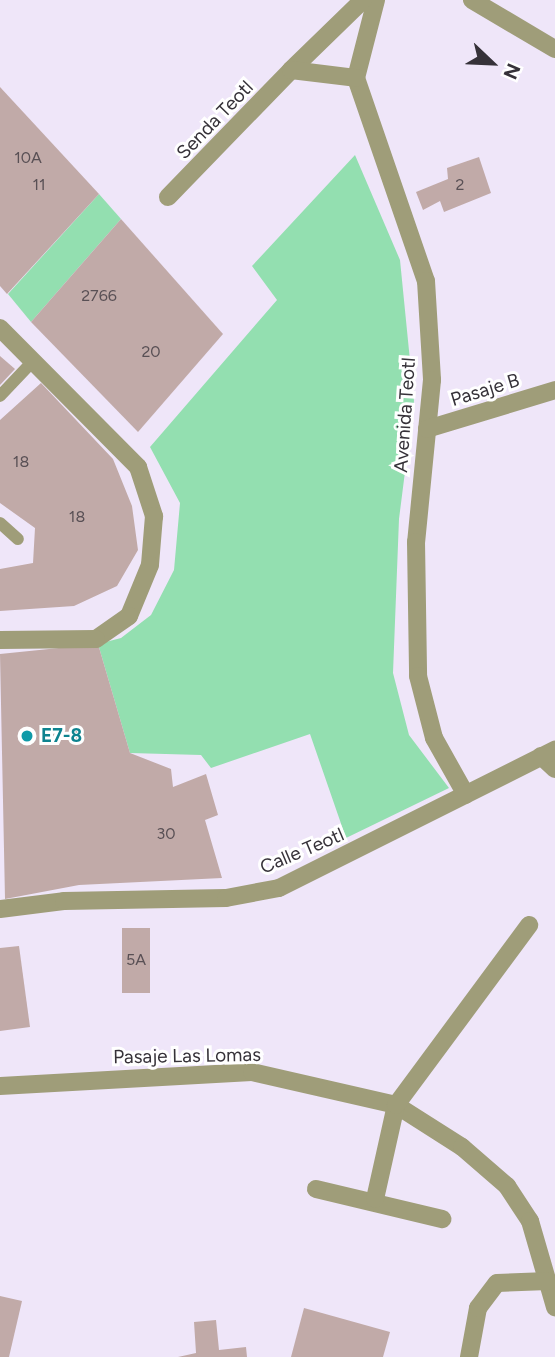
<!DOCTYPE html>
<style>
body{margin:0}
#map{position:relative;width:555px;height:1357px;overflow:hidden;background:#efe6f9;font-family:Figtree,sans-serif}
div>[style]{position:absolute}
.green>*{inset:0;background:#93dfb0}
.building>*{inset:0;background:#c1aaa8;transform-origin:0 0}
.service>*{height:12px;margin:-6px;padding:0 6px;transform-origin:6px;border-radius:6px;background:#9f9d79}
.minor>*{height:18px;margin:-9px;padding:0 9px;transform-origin:9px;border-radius:9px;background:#9f9d79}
.dots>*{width:19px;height:19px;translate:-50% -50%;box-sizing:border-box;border:4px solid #fff;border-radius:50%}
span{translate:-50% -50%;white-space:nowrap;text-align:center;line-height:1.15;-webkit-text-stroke:6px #fff;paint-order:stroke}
.number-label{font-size:16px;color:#595055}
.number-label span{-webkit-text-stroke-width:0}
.street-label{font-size:19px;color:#363239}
.culture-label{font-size:19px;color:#0d838f;font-weight:700}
.left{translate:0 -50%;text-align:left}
.north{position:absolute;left:457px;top:28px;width:70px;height:70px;-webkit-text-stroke:5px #fff;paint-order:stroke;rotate:113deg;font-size:19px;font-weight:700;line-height:28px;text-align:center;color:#363239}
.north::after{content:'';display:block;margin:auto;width:24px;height:32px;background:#363239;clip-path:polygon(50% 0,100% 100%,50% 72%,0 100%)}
</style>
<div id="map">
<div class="green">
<i style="clip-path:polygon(355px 155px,400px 260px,414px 401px,399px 519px,393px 673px,409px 735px,449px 788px,346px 838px,310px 734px,211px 768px,201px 755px,130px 753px,98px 644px,121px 638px,151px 615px,174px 570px,180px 503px,150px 447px,277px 300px,252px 266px)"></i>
<i style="clip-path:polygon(99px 194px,121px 219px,31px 322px,8px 294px)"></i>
</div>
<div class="building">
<i style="clip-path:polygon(0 87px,99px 194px,7px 294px,0 286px)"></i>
<i style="clip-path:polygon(479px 157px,491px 193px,444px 212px,440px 201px,423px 210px,416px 192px,448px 179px,447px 168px)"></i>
<i style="clip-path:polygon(121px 219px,223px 334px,138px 432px,31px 322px)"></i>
<i style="clip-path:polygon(0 356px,15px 369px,0 385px)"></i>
<i style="clip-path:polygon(41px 383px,113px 459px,132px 506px,138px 550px,117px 586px,74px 606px,0 611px,0 569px,33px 563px,35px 528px,0 503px,0 420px)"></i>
<i style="clip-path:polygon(98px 644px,130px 753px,171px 769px,173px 787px,206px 774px,218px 815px,205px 820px,222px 878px,79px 885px,5px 899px,0 654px)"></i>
<i style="left:122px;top:928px;width:28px;height:65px"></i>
<i style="clip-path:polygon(19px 946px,30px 1027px,0 1031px,0 948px)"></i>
<i style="clip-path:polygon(0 1296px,22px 1301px,9px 1357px,0 1357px)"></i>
<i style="clip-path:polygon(304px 1308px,390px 1332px,383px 1357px,291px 1357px)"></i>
<i style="clip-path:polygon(216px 1320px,219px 1350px,246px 1347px,247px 1357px,178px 1357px,196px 1353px,194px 1322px)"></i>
</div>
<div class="service">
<i style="left:0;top:396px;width:50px;rotate:-46.6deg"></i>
<i style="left:0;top:523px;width:24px;rotate:42deg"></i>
</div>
<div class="minor">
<i style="left:376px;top:0;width:81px;rotate:104.4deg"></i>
<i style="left:356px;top:78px;width:215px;rotate:71deg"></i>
<i style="left:426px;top:281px;width:99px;rotate:86.5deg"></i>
<i style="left:432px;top:380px;width:163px;rotate:95.6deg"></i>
<i style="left:416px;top:542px;width:134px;rotate:89.1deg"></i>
<i style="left:418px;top:676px;width:64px;rotate:75.5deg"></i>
<i style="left:434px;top:738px;width:65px;rotate:60.7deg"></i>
<i style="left:472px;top:0;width:96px;rotate:30.6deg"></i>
<i style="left:291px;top:70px;width:100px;rotate:-44.2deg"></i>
<i style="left:168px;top:197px;width:177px;rotate:-45.9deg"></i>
<i style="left:291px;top:70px;width:65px;rotate:7deg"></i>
<i style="left:0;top:328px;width:196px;rotate:45.2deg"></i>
<i style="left:138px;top:467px;width:52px;rotate:71.9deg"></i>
<i style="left:154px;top:516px;width:49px;rotate:94.7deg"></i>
<i style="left:150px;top:565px;width:55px;rotate:112.4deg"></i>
<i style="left:129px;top:616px;width:40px;rotate:145.1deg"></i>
<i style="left:96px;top:639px;width:96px;rotate:179.4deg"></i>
<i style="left:427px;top:429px;width:134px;rotate:-16.9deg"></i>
<i style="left:541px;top:756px;width:19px;rotate:43deg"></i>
<i style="left:0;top:909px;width:64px;rotate:-7.1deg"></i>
<i style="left:64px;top:901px;width:162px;rotate:-1.1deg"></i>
<i style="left:226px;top:898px;width:54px;rotate:-10.7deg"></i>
<i style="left:279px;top:888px;width:309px;rotate:-26.6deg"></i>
<i style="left:0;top:1086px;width:252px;rotate:-3.2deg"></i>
<i style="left:252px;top:1072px;width:148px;rotate:12.9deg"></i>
<i style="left:396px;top:1105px;width:78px;rotate:32.5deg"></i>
<i style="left:462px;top:1147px;width:60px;rotate:40.9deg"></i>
<i style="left:507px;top:1186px;width:42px;rotate:56.7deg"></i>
<i style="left:530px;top:1221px;width:90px;rotate:73.8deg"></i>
<i style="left:316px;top:1189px;width:130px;rotate:13.4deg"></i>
<i style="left:375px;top:1199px;width:96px;rotate:-77.4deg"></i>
<i style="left:396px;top:1105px;width:224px;rotate:-53.5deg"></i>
<i style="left:469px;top:1357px;width:50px;rotate:-79.6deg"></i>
<i style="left:478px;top:1308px;width:31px;rotate:-53deg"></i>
<i style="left:497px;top:1283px;width:51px;rotate:-2.2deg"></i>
</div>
<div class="dots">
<i style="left:27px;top:736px;background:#0f9aa8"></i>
</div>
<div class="number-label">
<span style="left:28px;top:158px">10A</span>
<span style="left:39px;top:185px">11</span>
<span style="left:460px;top:185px">2</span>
<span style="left:99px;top:296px">2766</span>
<span style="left:151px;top:352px">20</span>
<span style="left:21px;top:462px">18</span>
<span style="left:77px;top:517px">18</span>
<span style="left:166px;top:834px">30</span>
<span style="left:136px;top:960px">5A</span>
</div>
<div class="street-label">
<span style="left:215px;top:120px;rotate:-46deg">Senda Teotl</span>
<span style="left:485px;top:390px;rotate:-17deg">Pasaje B</span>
<span style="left:405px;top:415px;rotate:-86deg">Avenida Teotl</span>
<span style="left:302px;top:851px;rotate:-23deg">Calle Teotl</span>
<span style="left:187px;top:1056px;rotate:-1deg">Pasaje Las Lomas</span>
</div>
<div class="culture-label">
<span class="left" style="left:41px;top:736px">E7-8</span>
</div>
<div class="north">N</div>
</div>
